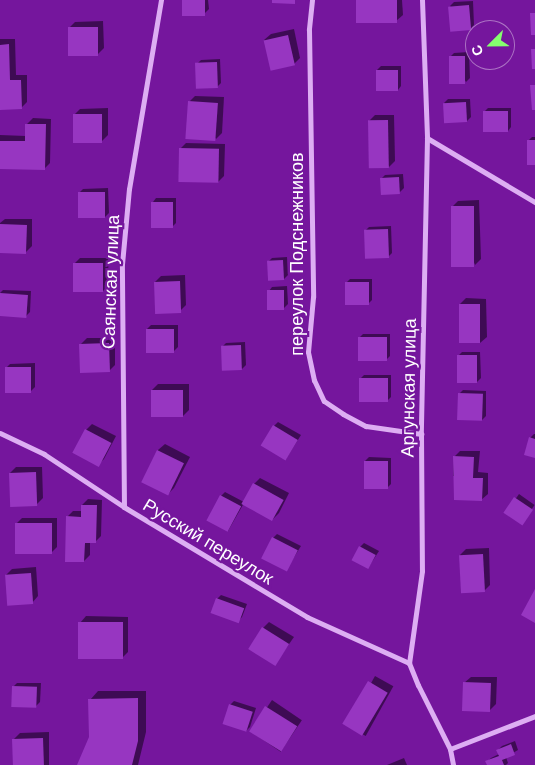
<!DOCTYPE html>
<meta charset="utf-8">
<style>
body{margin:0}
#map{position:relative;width:535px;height:765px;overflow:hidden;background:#75169d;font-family:Arial,sans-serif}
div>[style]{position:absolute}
.shadow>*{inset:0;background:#0007;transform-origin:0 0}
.building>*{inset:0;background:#9736c1;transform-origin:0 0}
.street>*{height:5px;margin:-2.5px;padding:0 2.5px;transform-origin:2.5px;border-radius:2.5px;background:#ddaef3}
span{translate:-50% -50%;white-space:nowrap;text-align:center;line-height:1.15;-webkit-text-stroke:4.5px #75169d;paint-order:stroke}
.street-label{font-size:18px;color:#fff}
.north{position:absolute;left:465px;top:20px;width:50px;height:50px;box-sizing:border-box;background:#75169d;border:1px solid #ac73c4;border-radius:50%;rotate:247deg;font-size:14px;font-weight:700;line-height:20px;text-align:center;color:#fff}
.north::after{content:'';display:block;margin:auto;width:18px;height:22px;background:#85ff6f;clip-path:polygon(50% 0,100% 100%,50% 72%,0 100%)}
</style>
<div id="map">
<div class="shadow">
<i style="clip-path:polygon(184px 0,208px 0,209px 9px,205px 13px)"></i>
<i style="clip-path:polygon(357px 0,402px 0,403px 15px,396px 21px)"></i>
<i style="clip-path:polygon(473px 1px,474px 25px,470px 29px,450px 6px,454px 2px)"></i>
<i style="clip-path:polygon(103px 21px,104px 48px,98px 54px,69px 28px,75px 22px)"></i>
<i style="clip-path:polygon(294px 29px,300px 58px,294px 64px,264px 40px,271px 34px)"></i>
<i style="clip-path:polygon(0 39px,15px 39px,16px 75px,27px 75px,27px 102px,21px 108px,0 108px)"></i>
<i style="clip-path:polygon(469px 52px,470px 78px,466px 82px,450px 57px,454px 53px)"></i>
<i style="clip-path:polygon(220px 59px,221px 83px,217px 87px,197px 64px,201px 60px)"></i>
<i style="clip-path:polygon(381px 66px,401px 66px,401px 86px,398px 90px,377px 70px)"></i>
<i style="clip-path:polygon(195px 96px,224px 97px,222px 133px,216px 139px,189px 102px)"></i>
<i style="clip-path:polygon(448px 99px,470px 99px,471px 117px,467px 121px,444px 103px)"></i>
<i style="clip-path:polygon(108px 108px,108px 135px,102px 141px,74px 115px,80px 109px)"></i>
<i style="clip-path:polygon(488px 108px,511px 108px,511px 127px,508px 131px,484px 112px)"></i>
<i style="clip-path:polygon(375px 115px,394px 115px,395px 161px,389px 167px,369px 121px)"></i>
<i style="clip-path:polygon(33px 118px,51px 119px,50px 163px,44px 169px,0 168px,0 135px,26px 136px,27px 124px)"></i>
<i style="clip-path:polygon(532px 137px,535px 137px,535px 164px,528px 141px)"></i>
<i style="clip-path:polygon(186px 143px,225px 144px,224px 176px,218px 182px,180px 149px)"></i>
<i style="clip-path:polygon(403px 174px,404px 188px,400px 192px,381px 179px,385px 175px)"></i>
<i style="clip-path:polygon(108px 188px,109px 213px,105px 217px,79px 193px,83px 189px)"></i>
<i style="clip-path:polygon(156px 198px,176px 198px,176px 223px,172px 227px,153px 202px)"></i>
<i style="clip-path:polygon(479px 200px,481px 259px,475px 265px,452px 207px,458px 201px)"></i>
<i style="clip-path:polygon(5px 219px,32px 219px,32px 246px,26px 252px,0 252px,0 223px)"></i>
<i style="clip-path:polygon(391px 226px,392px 253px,388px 257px,365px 231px,369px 227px)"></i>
<i style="clip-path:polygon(287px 257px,288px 275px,284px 279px,268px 262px,272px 258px)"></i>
<i style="clip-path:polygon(80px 258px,108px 258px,109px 285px,103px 291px,74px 264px)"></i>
<i style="clip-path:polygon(185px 275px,186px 305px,180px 311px,155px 282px,161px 276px)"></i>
<i style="clip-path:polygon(350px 279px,372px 279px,372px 300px,368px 304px,346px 283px)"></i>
<i style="clip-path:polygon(287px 286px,288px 304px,284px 308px,269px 291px,272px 287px)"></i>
<i style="clip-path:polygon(3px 290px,31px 291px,30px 312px,26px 316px,0 315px,0 293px)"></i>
<i style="clip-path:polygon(466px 298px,486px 299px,487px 337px,480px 343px,460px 304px)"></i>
<i style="clip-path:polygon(151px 325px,178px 325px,178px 347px,174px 351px,147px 329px)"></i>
<i style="clip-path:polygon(363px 334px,390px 334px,390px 356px,386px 360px,359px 338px)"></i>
<i style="clip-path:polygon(87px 338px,115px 338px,115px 365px,109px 371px,81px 344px)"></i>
<i style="clip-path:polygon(245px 342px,246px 365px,242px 369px,222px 347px,226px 343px)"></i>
<i style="clip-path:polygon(462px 352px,480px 352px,481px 378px,477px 382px,458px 356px)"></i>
<i style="clip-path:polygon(35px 363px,35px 387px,31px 391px,6px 368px,10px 364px)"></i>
<i style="clip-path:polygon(364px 375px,391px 375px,391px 397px,387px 401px,360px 379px)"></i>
<i style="clip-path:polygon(158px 384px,189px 384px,189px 410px,183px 416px,152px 390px)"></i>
<i style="clip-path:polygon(463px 390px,486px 391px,486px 416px,482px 420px,459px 394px)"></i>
<i style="clip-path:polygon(278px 422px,301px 435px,286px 459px,274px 426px)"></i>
<i style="clip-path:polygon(92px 424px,116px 436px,104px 459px,98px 465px,86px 430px)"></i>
<i style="clip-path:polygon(534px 434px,535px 434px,535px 456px,530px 438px)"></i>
<i style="clip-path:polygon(165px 444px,190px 457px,174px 488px,168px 494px,143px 482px,158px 450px)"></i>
<i style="clip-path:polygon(460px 451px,480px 451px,478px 472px,488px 473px,488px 494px,481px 500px,456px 476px,453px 476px,454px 457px)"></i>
<i style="clip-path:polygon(369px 457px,391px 458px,391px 484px,387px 488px,365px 461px)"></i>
<i style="clip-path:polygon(16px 467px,42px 467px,43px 498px,36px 505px,10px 473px)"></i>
<i style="clip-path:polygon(260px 478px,289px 493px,279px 513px,273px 519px,244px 503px,228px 531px,221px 496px,225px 492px,244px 502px,254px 484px)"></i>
<i style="left:519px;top:494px;width:19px;height:23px;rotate:35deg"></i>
<i style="clip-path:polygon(88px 499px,102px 500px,101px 536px,95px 542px,90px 542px,90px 555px,84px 561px,67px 517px,73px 511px,82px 511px,82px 505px)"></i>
<i style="clip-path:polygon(22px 518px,57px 518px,57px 547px,51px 553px,16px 524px)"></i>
<i style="clip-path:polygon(277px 534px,301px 546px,286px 570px,273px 538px)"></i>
<i style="clip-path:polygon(364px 543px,379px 551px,368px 568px,360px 547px)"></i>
<i style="clip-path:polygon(489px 548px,490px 585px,484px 591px,460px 555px,466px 549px)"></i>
<i style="clip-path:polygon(36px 567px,38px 596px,32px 603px,6px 575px,12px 569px)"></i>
<i style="clip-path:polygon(221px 595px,247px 604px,242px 617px,238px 621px,217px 599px)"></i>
<i style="clip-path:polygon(86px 616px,128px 617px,128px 652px,122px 658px,80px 623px)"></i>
<i style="clip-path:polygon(269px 622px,294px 637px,275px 664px,263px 628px)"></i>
<i style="left:375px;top:676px;width:21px;height:57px;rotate:29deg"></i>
<i style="clip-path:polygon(471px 677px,497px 677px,496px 704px,490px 710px,464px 683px)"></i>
<i style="clip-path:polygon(17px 683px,41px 683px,40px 702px,36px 706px,13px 687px)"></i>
<i style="clip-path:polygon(98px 691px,146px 691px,146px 732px,138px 765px,79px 765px,90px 738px,90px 700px)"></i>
<i style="left:272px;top:700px;width:36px;height:38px;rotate:34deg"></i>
<i style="clip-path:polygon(234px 701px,256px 708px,250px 727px,246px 731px,230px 705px)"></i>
<i style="clip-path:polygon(49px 732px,49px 765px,14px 765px,14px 739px,20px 733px)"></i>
<i style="clip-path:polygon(515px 741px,518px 750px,506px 757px,508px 763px,506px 765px,488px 765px,487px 762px,491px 758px,499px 754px,498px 750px,502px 746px)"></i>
<i style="clip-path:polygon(404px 758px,407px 765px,387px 765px)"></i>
</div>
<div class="building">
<i style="left:182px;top:0;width:23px;height:16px"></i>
<i style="clip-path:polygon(272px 0,295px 0,295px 4px,272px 3px)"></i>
<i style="left:356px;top:0;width:41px;height:23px"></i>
<i style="left:469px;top:5px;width:25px;height:21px;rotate:85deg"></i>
<i style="clip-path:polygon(530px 13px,535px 13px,535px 35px,531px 35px)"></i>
<i style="left:68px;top:27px;width:30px;height:29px"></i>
<i style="left:288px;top:35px;width:31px;height:25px;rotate:77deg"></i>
<i style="clip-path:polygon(9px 44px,10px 80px,21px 80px,22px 109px,0 110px,0 45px)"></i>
<i style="clip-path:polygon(531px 49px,535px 49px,535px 69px,532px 69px)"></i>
<i style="left:449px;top:56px;width:16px;height:28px"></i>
<i style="left:217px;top:62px;width:26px;height:22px;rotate:88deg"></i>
<i style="left:376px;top:70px;width:22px;height:21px"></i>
<i style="clip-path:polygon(530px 85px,535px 85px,535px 110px,532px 110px)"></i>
<i style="left:188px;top:101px;width:30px;height:38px;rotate:4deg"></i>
<i style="left:466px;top:102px;width:20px;height:23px;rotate:87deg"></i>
<i style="left:483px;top:111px;width:25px;height:21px"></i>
<i style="left:73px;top:114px;width:29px;height:29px"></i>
<i style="left:388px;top:120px;width:48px;height:20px;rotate:89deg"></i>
<i style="clip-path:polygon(25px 124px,46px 124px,45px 170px,0 169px,0 141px,25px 141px)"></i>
<i style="left:527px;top:140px;width:8px;height:25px"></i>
<i style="left:179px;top:148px;width:40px;height:34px;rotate:1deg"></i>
<i style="left:399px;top:177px;width:17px;height:19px;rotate:87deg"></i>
<i style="left:78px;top:192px;width:27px;height:26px"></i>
<i style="left:151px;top:202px;width:22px;height:26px"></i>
<i style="left:451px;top:206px;width:23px;height:61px"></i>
<i style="left:0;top:224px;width:27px;height:29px;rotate:2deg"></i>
<i style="left:388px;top:229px;width:29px;height:24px;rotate:88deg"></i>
<i style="left:283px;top:260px;width:20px;height:16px;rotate:87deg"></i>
<i style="left:103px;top:263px;width:29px;height:30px;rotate:90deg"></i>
<i style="left:180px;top:281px;width:32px;height:26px;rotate:88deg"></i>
<i style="left:369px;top:282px;width:23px;height:24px;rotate:90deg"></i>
<i style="left:267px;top:290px;width:17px;height:20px"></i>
<i style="left:0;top:293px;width:28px;height:23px;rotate:4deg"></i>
<i style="left:459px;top:304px;width:21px;height:39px"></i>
<i style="left:146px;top:329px;width:28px;height:24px"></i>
<i style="left:358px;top:337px;width:29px;height:24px"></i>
<i style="left:109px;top:343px;width:29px;height:30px;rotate:88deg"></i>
<i style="left:241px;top:345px;width:25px;height:20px;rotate:88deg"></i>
<i style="left:457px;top:355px;width:20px;height:28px"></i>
<i style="left:5px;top:367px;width:26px;height:26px"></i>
<i style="left:388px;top:378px;width:24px;height:29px;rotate:90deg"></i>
<i style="left:151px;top:390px;width:32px;height:27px"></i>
<i style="left:458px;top:393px;width:25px;height:27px;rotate:2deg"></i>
<i style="left:273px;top:425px;width:29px;height:24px;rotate:31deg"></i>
<i style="left:85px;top:429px;width:30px;height:27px;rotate:28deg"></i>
<i style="clip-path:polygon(529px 437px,535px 439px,535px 458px,524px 455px)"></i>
<i style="left:157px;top:450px;width:30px;height:36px;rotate:26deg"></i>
<i style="clip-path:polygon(453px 456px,474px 457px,473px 478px,483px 478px,482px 501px,454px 500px)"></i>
<i style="left:364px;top:461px;width:24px;height:28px"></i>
<i style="left:36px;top:472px;width:34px;height:27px;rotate:88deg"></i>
<i style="left:253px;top:483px;width:35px;height:24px;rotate:29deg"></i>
<i style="left:220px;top:495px;width:24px;height:29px;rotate:28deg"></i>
<i style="left:514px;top:497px;width:23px;height:19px;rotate:34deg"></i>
<i style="clip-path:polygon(81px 505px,97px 505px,96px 543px,85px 543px,84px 562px,65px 562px,66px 516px,81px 517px)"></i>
<i style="left:15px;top:523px;width:37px;height:31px"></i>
<i style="left:272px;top:537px;width:29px;height:24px;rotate:27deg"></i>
<i style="left:359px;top:546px;width:19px;height:16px;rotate:28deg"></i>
<i style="left:483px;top:554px;width:38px;height:24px;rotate:87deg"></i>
<i style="left:31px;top:573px;width:31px;height:26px;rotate:86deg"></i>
<i style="clip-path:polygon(535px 589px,535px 623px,521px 615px)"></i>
<i style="left:216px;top:598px;width:30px;height:16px;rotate:20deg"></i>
<i style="left:78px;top:622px;width:45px;height:37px"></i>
<i style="left:262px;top:627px;width:32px;height:26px;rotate:32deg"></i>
<i style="left:368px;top:681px;width:23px;height:50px;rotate:31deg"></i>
<i style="left:463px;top:682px;width:28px;height:29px;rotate:2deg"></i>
<i style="left:12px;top:686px;width:25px;height:21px;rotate:2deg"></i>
<i style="clip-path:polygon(138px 698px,138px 741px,132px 765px,77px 765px,89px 737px,88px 699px)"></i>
<i style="left:229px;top:704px;width:25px;height:21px;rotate:18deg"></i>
<i style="left:265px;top:706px;width:38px;height:30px;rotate:32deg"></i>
<i style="left:43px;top:738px;width:27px;height:31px;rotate:88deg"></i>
<i style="clip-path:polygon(511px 744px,515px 755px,502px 760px,504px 765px,487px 765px,485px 761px,499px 756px,496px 750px)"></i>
</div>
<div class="street">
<i style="left:312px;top:0;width:30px;rotate:96deg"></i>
<i style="left:309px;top:30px;width:267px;rotate:89.1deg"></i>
<i style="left:313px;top:297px;width:55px;rotate:95.2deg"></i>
<i style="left:308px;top:352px;width:29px;rotate:78deg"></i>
<i style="left:314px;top:380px;width:23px;rotate:65deg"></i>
<i style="left:324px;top:401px;width:23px;rotate:34deg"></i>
<i style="left:343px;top:414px;width:26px;rotate:28deg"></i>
<i style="left:366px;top:426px;width:56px;rotate:8.3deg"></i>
<i style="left:422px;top:0;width:138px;rotate:87.9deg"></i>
<i style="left:427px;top:138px;width:296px;rotate:91.2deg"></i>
<i style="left:421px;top:434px;width:137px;rotate:89.6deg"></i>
<i style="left:422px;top:571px;width:93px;rotate:98deg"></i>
<i style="left:409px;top:663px;width:24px;rotate:68deg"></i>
<i style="left:418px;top:685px;width:72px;rotate:63.4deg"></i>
<i style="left:450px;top:749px;width:16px;rotate:79deg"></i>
<i style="left:427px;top:138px;width:126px;rotate:30.7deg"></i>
<i style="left:0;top:433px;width:49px;rotate:25.5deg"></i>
<i style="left:44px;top:454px;width:96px;rotate:33.5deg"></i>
<i style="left:124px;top:507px;width:214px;rotate:31deg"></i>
<i style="left:307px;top:617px;width:112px;rotate:24.3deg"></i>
<i style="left:124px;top:507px;width:243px;rotate:-90.5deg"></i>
<i style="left:122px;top:264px;width:75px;rotate:-84.7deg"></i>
<i style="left:129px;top:189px;width:192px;rotate:-80.4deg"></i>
<i style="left:450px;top:749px;width:91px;rotate:-21.2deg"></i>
</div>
<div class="street-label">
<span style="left:297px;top:254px;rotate:-90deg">переулок Подснежников</span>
<span style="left:111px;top:282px;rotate:-88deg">Саянская улица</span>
<span style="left:409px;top:388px;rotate:-89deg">Аргунская улица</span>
<span style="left:208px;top:542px;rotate:31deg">Русский переулок</span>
</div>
<div class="north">С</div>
</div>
